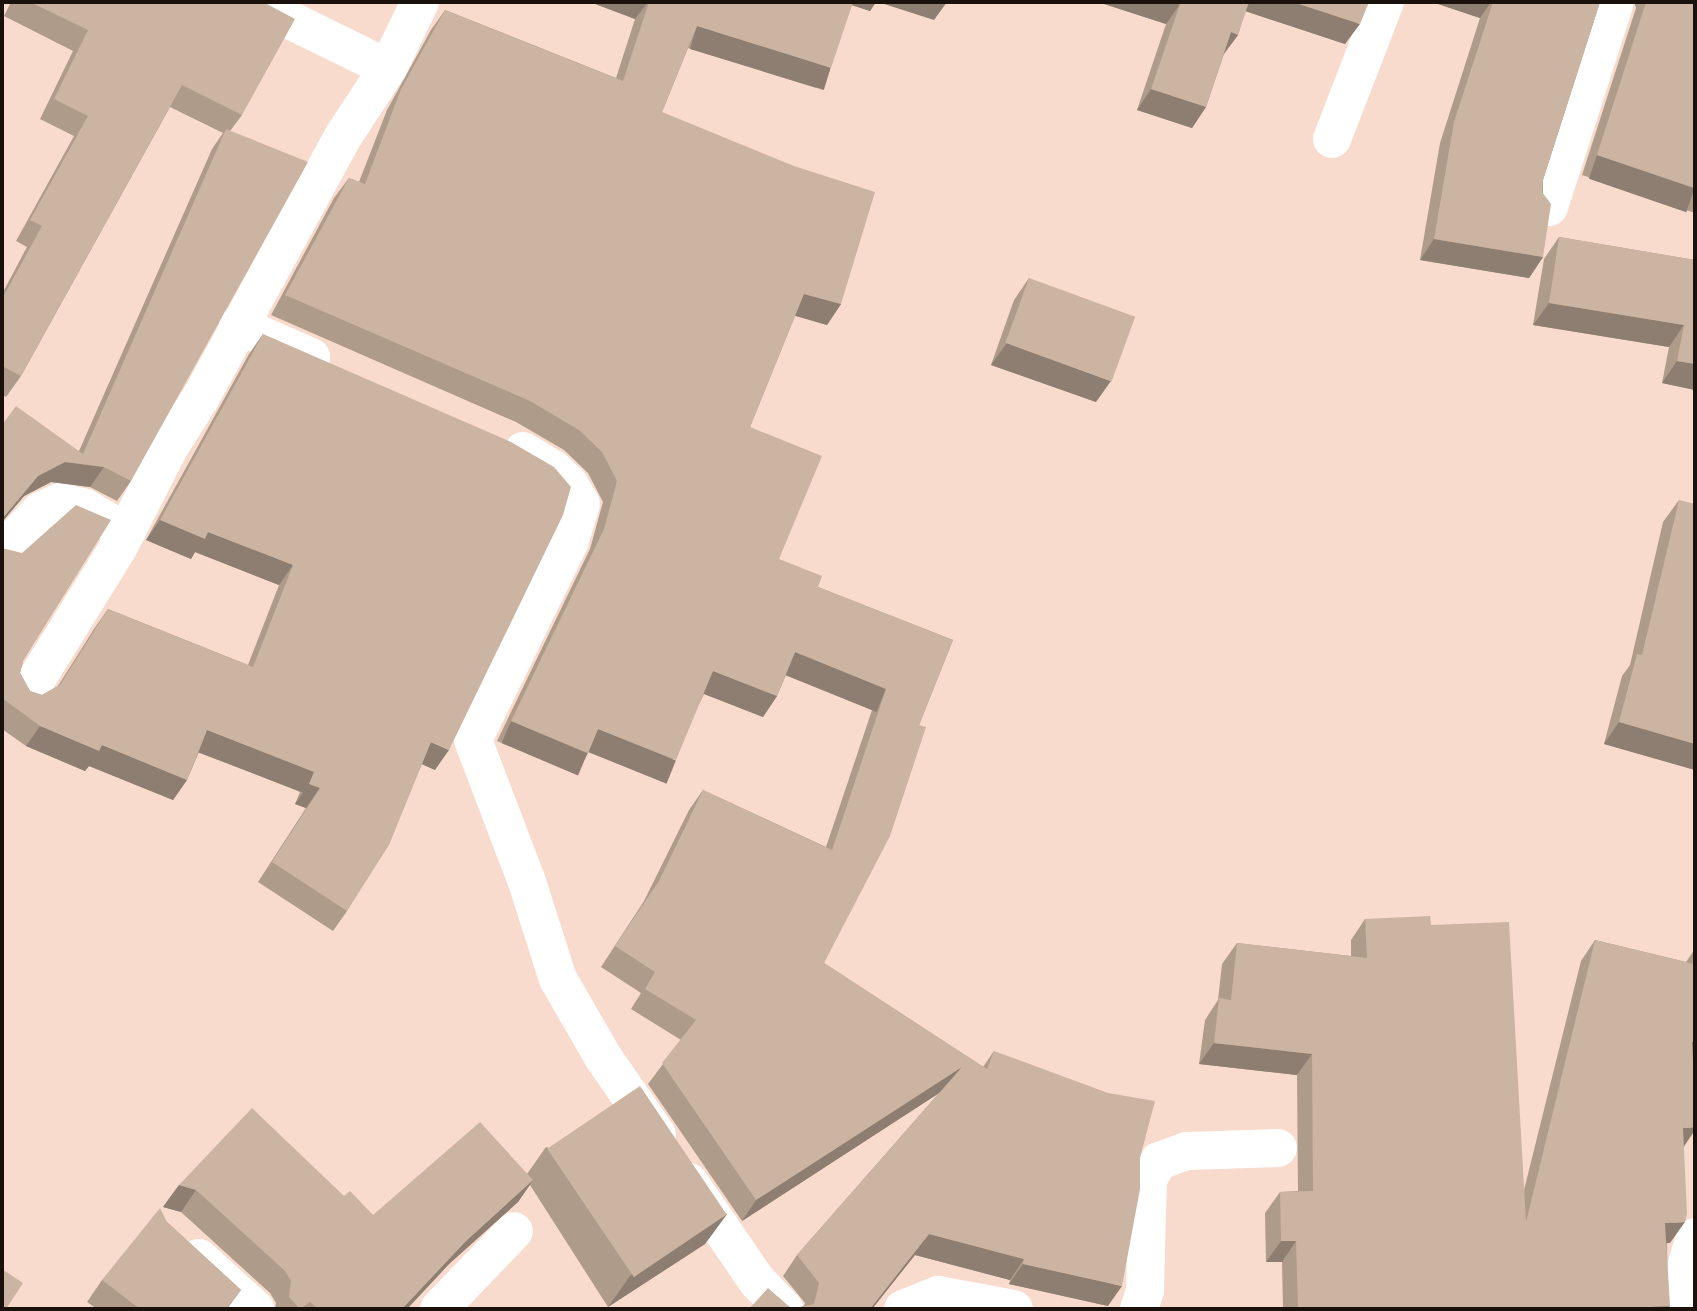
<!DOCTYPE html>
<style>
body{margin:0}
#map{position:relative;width:1697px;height:1311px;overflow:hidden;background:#f8dbcd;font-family:Quicksand,sans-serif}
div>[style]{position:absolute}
.street>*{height:38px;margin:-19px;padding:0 19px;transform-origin:19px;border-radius:19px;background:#fff}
.wall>*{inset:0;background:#af9b8a}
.shaded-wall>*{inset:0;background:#8e7e71;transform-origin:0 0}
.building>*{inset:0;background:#cbb4a1;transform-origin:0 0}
span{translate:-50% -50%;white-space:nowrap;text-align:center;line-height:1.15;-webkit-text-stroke:5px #f8dbcd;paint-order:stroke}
.frame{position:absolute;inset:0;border:4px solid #1a100c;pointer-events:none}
</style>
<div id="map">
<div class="street">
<i style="left:253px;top:2px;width:150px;rotate:26.1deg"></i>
<i style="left:1332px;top:139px;width:147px;rotate:-68.9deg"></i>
<i style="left:1549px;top:207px;width:215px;rotate:-72.2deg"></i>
<i style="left:238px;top:325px;width:80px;rotate:23.7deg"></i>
<i style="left:523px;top:451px;width:35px;rotate:31deg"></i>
<i style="left:553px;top:469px;width:22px;rotate:43deg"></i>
<i style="left:569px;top:484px;width:23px;rotate:59deg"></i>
<i style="left:581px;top:504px;width:41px;rotate:107.1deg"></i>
<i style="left:569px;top:543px;width:219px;rotate:116deg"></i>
<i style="left:473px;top:740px;width:152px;rotate:69.2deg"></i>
<i style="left:527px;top:882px;width:102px;rotate:72.3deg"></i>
<i style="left:558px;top:979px;width:90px;rotate:60deg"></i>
<i style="left:603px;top:1057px;width:95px;rotate:55.3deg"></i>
<i style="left:2px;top:552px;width:56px;rotate:-47.2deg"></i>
<i style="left:40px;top:511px;width:22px;rotate:-24deg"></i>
<i style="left:60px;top:502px;width:26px;rotate:13deg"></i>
<i style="left:85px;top:508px;width:48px;rotate:30.3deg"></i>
<i style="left:28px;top:693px;width:171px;rotate:-58.2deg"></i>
<i style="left:118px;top:548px;width:114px;rotate:-63deg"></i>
<i style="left:170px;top:446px;width:58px;rotate:-57.7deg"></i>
<i style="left:201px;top:397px;width:298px;rotate:-61.4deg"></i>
<i style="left:344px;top:135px;width:80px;rotate:-56.7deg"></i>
<i style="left:388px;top:68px;width:73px;rotate:-64.1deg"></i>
<i style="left:689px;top:1182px;width:120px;rotate:55.5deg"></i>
<i style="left:757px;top:1281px;width:39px;rotate:46deg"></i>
<i style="left:199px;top:1258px;width:76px;rotate:42.3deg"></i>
<i style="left:439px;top:1309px;width:108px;rotate:-46.1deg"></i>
<i style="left:903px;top:1309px;width:38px;rotate:-22deg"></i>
<i style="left:938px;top:1295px;width:77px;rotate:10.4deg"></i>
<i style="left:1139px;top:1309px;width:19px;rotate:-72deg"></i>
<i style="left:1145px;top:1291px;width:112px;rotate:-88.5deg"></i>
<i style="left:1148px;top:1179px;width:21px;rotate:-59deg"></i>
<i style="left:1159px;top:1161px;width:30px;rotate:-20deg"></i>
<i style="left:1187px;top:1151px;width:91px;rotate:-1.9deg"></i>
<i style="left:1673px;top:1309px;width:75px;rotate:-73deg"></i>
</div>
<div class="wall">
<i style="clip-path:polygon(11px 2px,263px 2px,242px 115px,230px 131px,131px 481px,117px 501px,90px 487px,51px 482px,24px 496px,2px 522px,2px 425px,79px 451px,212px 149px,223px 133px,170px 107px,21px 376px,6px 397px,2px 394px,2px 294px,27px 247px,16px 241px,74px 136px,40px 119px,73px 51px,4px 16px)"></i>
<i style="clip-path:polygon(590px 2px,876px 2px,870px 11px,852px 5px,816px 88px,688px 48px,662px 112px,841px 304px,827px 325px,795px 316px,750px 427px,779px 559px,818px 587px,953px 640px,824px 963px,983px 1067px,994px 1051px,1140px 1158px,1108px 1306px,1009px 1284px,1010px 1280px,915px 1255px,872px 1309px,792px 1309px,804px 1306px,805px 1303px,783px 1276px,797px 1255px,939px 1093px,742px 1221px,648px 1084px,681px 1040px,631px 1009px,641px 993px,601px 967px,644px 901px,689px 810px,703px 790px,826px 847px,872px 710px,786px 675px,777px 696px,763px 717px,704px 694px,662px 781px,589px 752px,574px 773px,497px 741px,590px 549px,603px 502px,588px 473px,564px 450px,516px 422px,271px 315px,334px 198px,349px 178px,359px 182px,387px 110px,431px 30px,445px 10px,616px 78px,635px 19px)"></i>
<i style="clip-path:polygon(1098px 2px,1369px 2px,1345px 44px,1245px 11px,1238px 35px,1224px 54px,1206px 107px,1192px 128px,1137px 110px,1166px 24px)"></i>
<i style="clip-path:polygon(1432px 2px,1600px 2px,1543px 180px,1543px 257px,1529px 278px,1420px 260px,1440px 143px,1480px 18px)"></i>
<i style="clip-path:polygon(1634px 2px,1695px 2px,1695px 213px,1582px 175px,1636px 8px)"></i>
<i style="clip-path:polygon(1559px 237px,1695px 260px,1695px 390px,1662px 383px,1669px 347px,1533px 325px,1544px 259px)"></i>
<i style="clip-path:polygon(1029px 278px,1096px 402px,991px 365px,1014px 300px)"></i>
<i style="clip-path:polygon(263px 334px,435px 770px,422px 764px,347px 911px,333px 931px,258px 882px,306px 808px,295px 804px,300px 792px,199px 752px,187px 780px,173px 800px,89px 766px,85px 771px,26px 746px,2px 729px,2px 548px,23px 661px,20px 673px,30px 691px,42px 695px,58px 686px,94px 629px,108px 609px,248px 665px,279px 585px,195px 552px,191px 559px,146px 540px,249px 354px)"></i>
<i style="clip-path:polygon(1679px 500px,1695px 770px,1604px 744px,1622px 676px,1630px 665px,1663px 522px)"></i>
<i style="clip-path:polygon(1365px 919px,1431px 925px,1524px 1190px,1581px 961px,1595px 940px,1686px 962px,1695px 949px,1695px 1067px,1694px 1067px,1670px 1243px,1667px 1243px,1668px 1309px,1283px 1309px,1282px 1262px,1266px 1262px,1265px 1213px,1280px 1192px,1298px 1191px,1297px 1075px,1199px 1064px,1205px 1020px,1218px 1000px,1222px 964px,1237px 943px,1351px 956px,1351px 940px)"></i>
<i style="clip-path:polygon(546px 1147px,727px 1214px,705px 1244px,608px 1307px,530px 1185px,518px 1202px,449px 1264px,407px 1309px,275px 1309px,276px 1303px,270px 1293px,181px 1212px,163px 1207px,179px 1185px,344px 1196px,373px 1215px,527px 1174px)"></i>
<i style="clip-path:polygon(167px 1222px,241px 1290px,227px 1309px,97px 1309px,87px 1302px,102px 1280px)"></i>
</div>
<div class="shaded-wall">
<i style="clip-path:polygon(590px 2px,648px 2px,635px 19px)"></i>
<i style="clip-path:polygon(846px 2px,876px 2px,870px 11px,845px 3px)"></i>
<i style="clip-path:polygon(878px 2px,947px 2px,934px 20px)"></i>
<i style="clip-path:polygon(1098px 2px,1175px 2px,1180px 4px,1166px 24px)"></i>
<i style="clip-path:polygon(1244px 2px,1293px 2px,1360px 24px,1345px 44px,1239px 9px)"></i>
<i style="clip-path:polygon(1432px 2px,1491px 2px,1480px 18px)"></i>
<i style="left:697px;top:26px;width:140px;height:24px;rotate:17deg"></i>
<i style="clip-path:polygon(1231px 32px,1238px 35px,1223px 55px)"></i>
<i style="clip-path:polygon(1151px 89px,1206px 107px,1192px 128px,1137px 110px)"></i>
<i style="left:1597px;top:155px;width:103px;height:25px;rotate:19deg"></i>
<i style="clip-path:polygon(1434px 239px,1543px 257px,1529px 278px,1420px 260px)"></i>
<i style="clip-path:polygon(804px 294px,841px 304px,827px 325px,790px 314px)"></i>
<i style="clip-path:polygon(1549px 303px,1684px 325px,1669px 347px,1533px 325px)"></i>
<i style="clip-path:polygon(1007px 343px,1111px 381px,1096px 402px,991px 365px)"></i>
<i style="clip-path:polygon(1677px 361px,1695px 364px,1695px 390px,1662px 383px)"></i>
<i style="clip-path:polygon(65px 462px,104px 467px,90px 487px,51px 482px,24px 496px,2px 522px,2px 519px,38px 476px)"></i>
<i style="clip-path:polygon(160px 520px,208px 532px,293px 565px,279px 585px,195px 552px,191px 559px,146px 540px)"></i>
<i style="left:795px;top:652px;width:98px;height:25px;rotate:22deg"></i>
<i style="clip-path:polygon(713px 671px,777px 696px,763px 717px,699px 692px)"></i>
<i style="left:511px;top:721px;width:83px;height:24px;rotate:23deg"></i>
<i style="clip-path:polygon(1619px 722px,1695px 744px,1695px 770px,1604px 744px)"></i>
<i style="clip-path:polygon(40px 726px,102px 745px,187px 780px,173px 800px,89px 766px,85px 771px,26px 746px)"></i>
<i style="left:598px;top:729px;width:84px;height:25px;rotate:22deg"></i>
<i style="left:207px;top:730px;width:115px;height:24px;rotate:21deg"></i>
<i style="clip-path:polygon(431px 742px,449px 750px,435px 770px,417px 762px)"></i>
<i style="clip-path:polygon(309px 784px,320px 788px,306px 808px,295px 804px)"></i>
<i style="clip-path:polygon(1692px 1042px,1695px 1042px,1695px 1067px,1677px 1063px)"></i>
<i style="clip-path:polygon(1214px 1043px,1312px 1054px,1297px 1075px,1199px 1064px)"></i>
<i style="clip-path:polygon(962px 1067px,947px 1088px,742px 1221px,756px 1200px)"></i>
<i style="clip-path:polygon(1695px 1127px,1695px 1130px,1683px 1148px,1683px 1128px)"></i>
<i style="clip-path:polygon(533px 1180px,518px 1202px,449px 1264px,407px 1309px,402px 1309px,465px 1242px)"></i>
<i style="clip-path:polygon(179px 1185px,196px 1190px,181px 1212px,163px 1207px)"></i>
<i style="clip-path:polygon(727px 1214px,705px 1244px,608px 1307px,630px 1276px)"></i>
<i style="clip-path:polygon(1685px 1222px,1670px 1243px,1651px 1244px,1665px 1223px)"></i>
<i style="clip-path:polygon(929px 1234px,1024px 1259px,1010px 1280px,915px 1255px,872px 1309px,870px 1309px)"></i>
<i style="clip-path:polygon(1281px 1241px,1296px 1241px,1282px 1262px,1266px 1262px)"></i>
<i style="clip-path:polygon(1023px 1264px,1122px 1286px,1108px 1306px,1009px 1284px)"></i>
<i style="clip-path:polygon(1670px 1306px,1668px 1309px,1645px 1309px,1646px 1307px)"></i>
</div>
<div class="building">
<i style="clip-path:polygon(30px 2px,263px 2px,295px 19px,242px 115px,182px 85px,21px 376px,2px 366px,2px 299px,42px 226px,30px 220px,88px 116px,54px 99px,88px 30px)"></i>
<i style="clip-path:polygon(649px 2px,853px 2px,831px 68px,697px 26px,662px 112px,794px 166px,875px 192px,841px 304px,804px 294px,750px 427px,822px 456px,779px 559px,822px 576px,818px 587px,953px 640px,919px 725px,926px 727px,890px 836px,824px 963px,987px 1069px,994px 1051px,1108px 1093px,1155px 1101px,1140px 1158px,1140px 1189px,1122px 1286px,1023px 1264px,1024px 1259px,929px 1234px,870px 1309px,749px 1309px,768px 1288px,792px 1309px,814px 1304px,819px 1283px,797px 1255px,962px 1067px,756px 1200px,662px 1063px,696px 1020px,645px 989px,655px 972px,615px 946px,659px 881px,703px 790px,832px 850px,886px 689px,795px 652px,777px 696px,713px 671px,676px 760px,598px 729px,588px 753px,511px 721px,604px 529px,617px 481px,602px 452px,579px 430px,530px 401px,285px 295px,349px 178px,365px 184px,401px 89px,445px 10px,623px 81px)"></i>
<i style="clip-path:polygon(1175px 2px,1249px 2px,1238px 35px,1231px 32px,1206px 107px,1151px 89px,1180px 4px)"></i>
<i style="clip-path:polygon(1293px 2px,1369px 2px,1360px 24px)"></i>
<i style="clip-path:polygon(1493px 2px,1600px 2px,1543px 180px,1542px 192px,1551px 204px,1543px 257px,1434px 239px,1454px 122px)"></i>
<i style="clip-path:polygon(1646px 2px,1695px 2px,1695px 188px,1597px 155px)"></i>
<i style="clip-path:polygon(226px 129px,308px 162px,131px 481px,104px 467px,65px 462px,38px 476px,2px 519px,2px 425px,16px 406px,83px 454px)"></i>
<i style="clip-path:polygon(1559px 237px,1695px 260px,1695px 364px,1677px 361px,1684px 325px,1549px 303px)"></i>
<i style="left:1029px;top:278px;width:113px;height:69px;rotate:20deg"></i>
<i style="clip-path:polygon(263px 334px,511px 442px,554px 467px,571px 487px,563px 515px,449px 750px,431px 742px,389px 845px,347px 911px,272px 862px,320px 788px,309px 784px,314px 772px,207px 730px,187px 780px,102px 745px,99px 751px,40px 726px,2px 698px,2px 548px,22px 553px,76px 505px,111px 520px,23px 661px,20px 673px,30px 691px,42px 695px,60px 685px,108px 609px,253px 667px,293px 565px,208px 532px,205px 539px,160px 520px)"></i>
<i style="clip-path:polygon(1679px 500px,1695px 504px,1695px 744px,1619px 722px,1637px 654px,1642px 655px)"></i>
<i style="clip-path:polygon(1430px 916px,1431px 925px,1509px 922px,1526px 1222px,1595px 940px,1694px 964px,1695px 960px,1695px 1042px,1692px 1042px,1695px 1093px,1695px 1127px,1683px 1128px,1687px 1214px,1685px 1222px,1665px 1223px,1670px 1306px,1646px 1307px,1646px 1309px,1298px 1309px,1296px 1241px,1281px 1241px,1280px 1192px,1313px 1191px,1312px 1054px,1214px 1043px,1219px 998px,1231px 1000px,1237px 943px,1367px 958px,1365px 919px)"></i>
<i style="left:640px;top:1086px;width:155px;height:112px;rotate:56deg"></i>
<i style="clip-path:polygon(252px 1108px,344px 1196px,350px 1191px,373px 1215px,480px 1122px,533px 1180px,465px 1242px,402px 1309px,318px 1309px,310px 1302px,300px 1309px,289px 1297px,291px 1281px,285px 1271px,196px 1190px,179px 1185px)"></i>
<i style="clip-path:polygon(160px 1208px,167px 1222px,241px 1290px,226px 1309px,140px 1309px,102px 1280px)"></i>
<i style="clip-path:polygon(2px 1269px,23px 1283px,6px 1309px,2px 1309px)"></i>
</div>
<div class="frame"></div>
</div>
